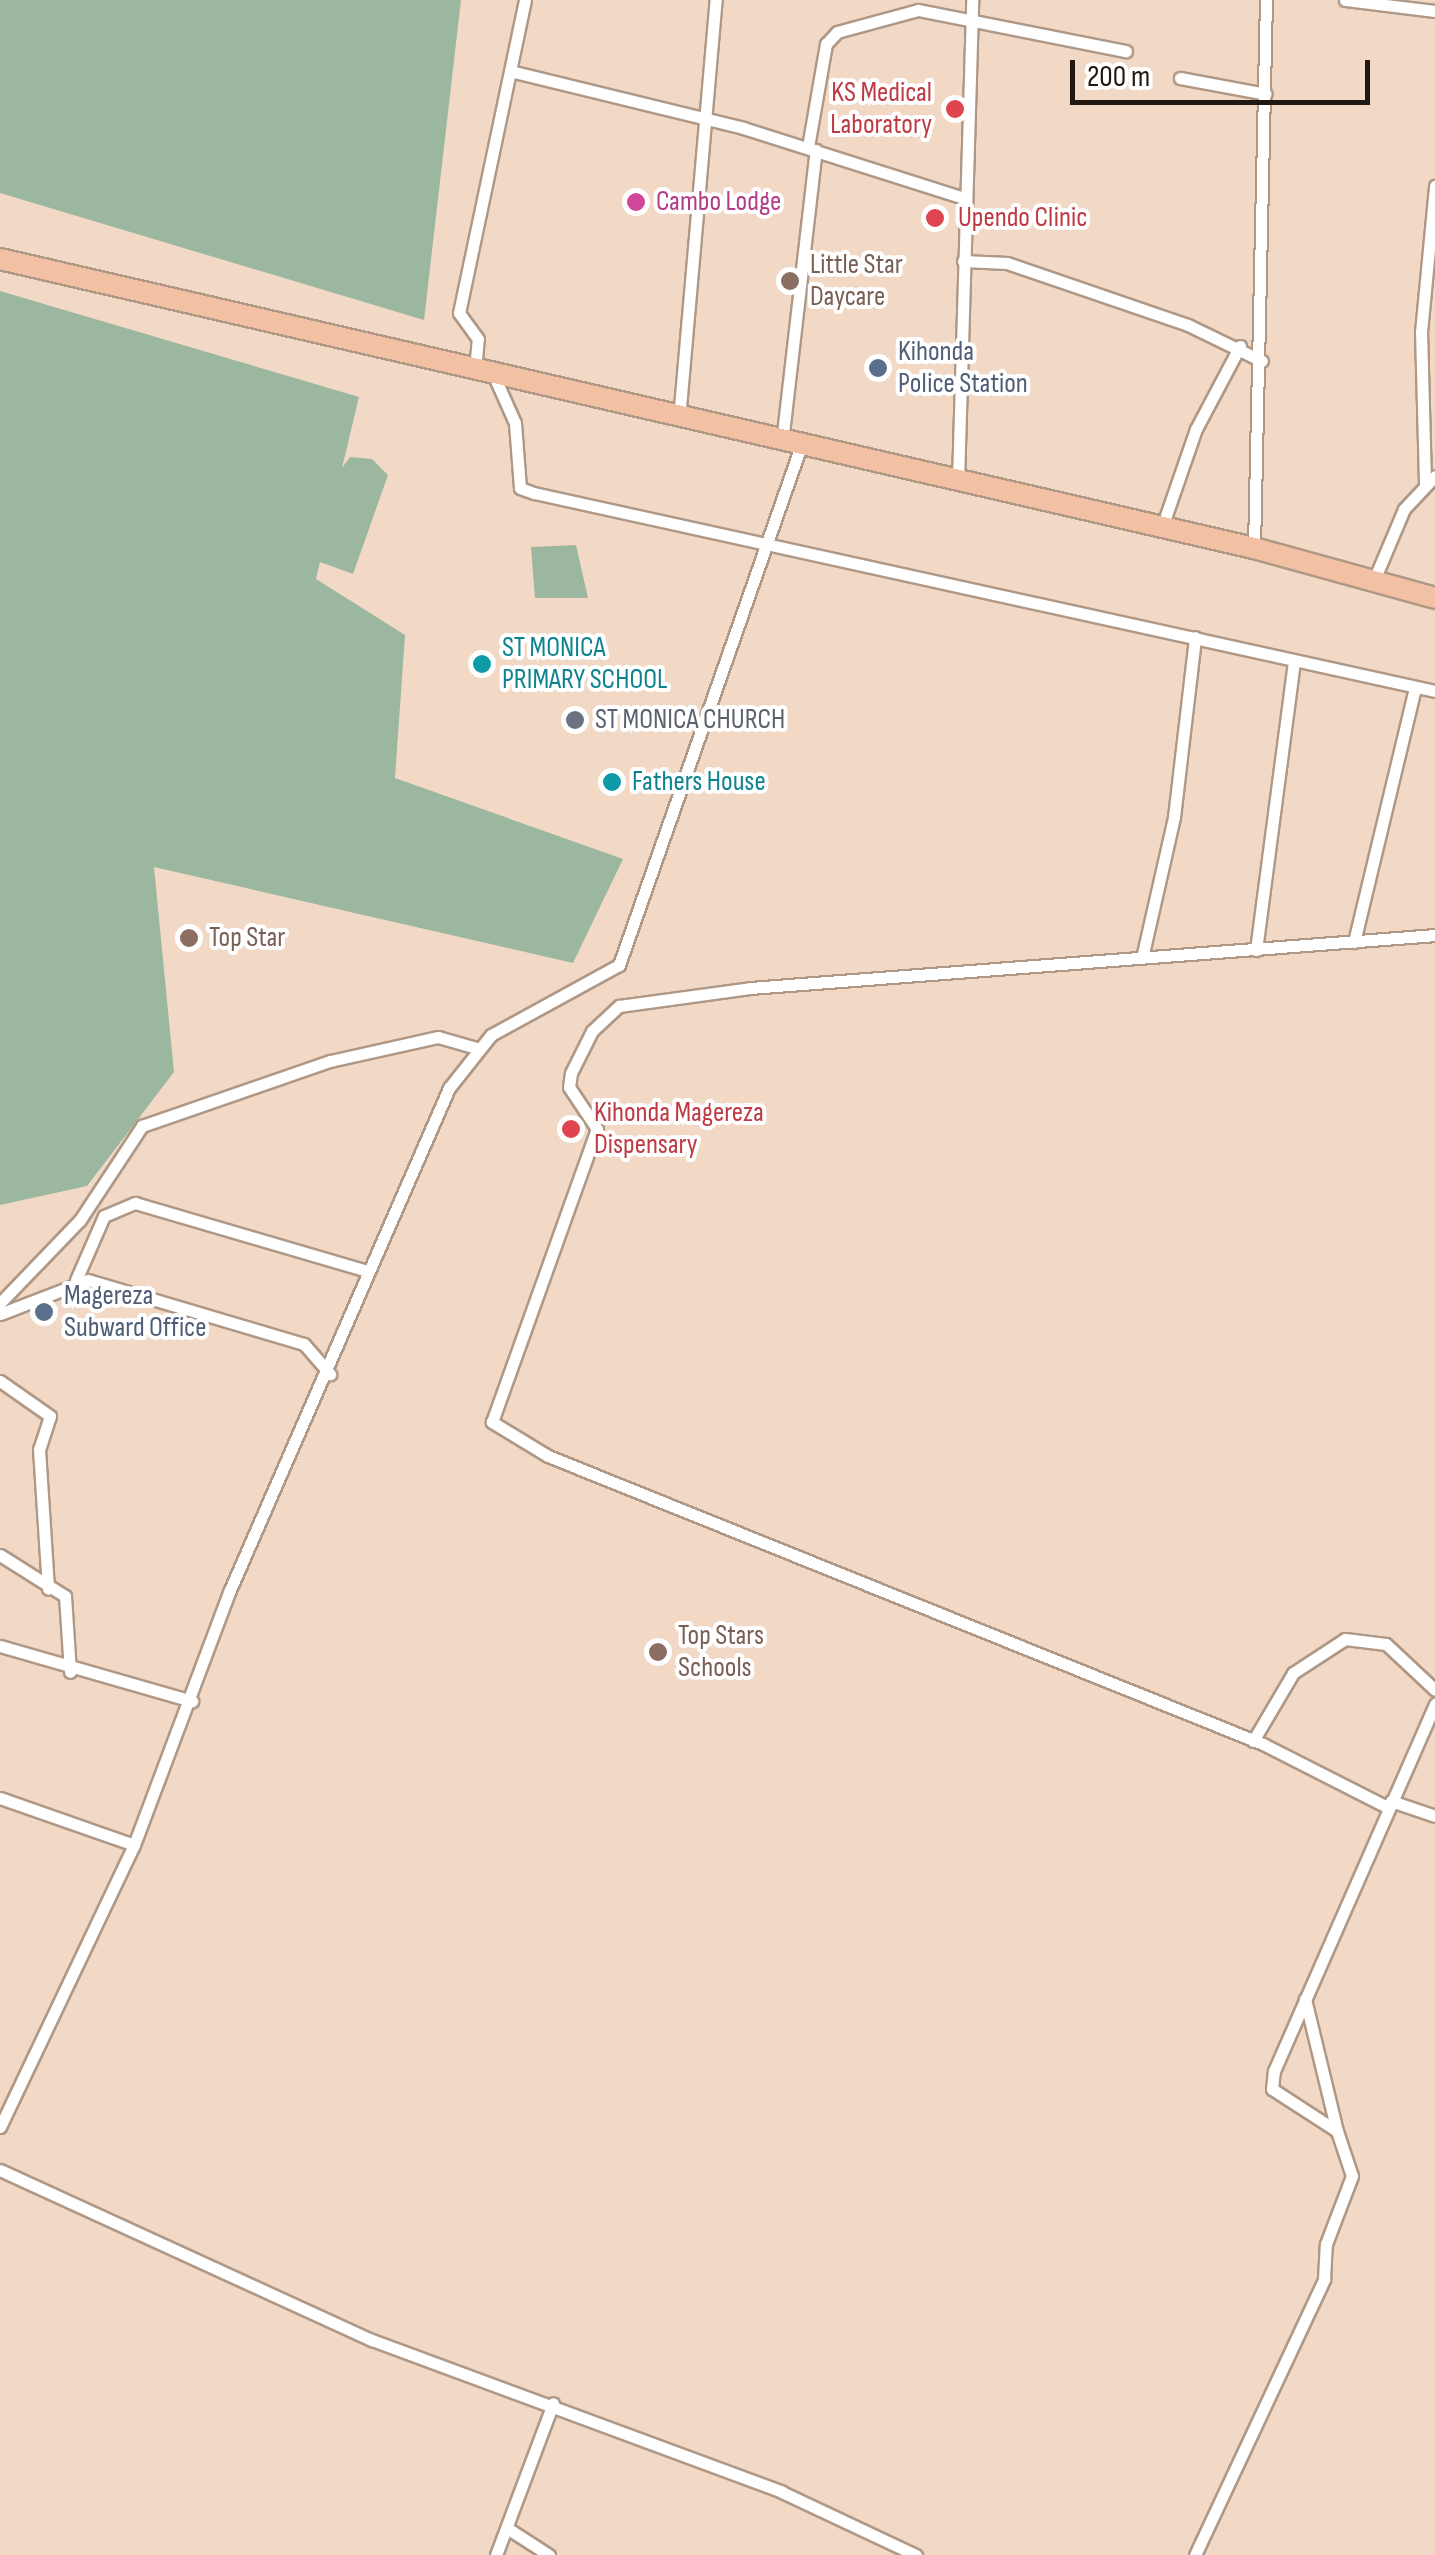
<!DOCTYPE html>
<style>
body{margin:0}
#map{position:relative;width:1435px;height:2555px;overflow:hidden;background:#f2d9c6;font-family:"Sofia Sans Condensed",sans-serif}
div>[style]{position:absolute}
.green>*{inset:0;background:#9bb7a0}
.roads{filter:drop-shadow(2px 0 #af9886) drop-shadow(-2px 0 #af9886) drop-shadow(0 2px #af9886) drop-shadow(0 -2px #af9886)}
.street>*{height:11px;margin:-5.5px;padding:0 5.5px;transform-origin:5.5px;border-radius:5.5px;background:#fff}
.highway>*{height:20px;margin:-10px;padding:0 10px;transform-origin:10px;border-radius:10px;background:#f2c1a4}
.dots>*{width:28px;height:28px;translate:-50% -50%;box-sizing:border-box;border:5px solid #fff;border-radius:50%}
span{translate:-50% -50%;white-space:nowrap;text-align:center;line-height:1.15;-webkit-text-stroke:8px #fff;paint-order:stroke}
.health-label{font-size:28px;color:#be3a42}
.right{translate:-100% -50%;text-align:right}
.left{translate:0 -50%;text-align:left}
.hotel-label{font-size:28px;color:#b23c85}
.education-label{font-size:28px;color:#785e54}
.service-label{font-size:28px;color:#4e5e75}
.culture-label{font-size:28px;color:#0d838f}
.worship-label{font-size:28px;color:#5b616d}
.scale{position:absolute;left:1070px;top:60px;width:300px;height:45px;box-sizing:border-box;border:5px solid #201811;border-top:0;padding-left:12px;font-size:30px;line-height:35px;white-space:nowrap;color:#201811;-webkit-text-stroke:8px #fff;paint-order:stroke}
</style>
<div id="map">
<div class="green">
<i style="clip-path:polygon(0 0,461px 0,424px 320px,0 193px)"></i>
<i style="clip-path:polygon(0 291px,359px 397px,342px 468px,350px 457px,372px 459px,388px 475px,353px 574px,320px 562px,316px 579px,405px 635px,395px 778px,623px 859px,573px 963px,154px 867px,174px 1072px,87px 1186px,0 1205px)"></i>
<i style="clip-path:polygon(576px 545px,588px 598px,535px 598px,531px 547px)"></i>
</div>
<div class="roads">
<div class="street">
<i style="left:1345px;top:0;width:91px;rotate:7deg"></i>
<i style="left:514px;top:72px;width:236px;rotate:13.7deg"></i>
<i style="left:743px;top:128px;width:232px;rotate:17.6deg"></i>
<i style="left:1180px;top:78px;width:87px;rotate:10.5deg"></i>
<i style="left:808px;top:147px;width:105px;rotate:-80.1deg"></i>
<i style="left:826px;top:44px;width:16px;rotate:-47deg"></i>
<i style="left:837px;top:32px;width:84px;rotate:-15.2deg"></i>
<i style="left:918px;top:10px;width:212px;rotate:11.2deg"></i>
<i style="left:963px;top:261px;width:44px;rotate:2.6deg"></i>
<i style="left:1007px;top:263px;width:191px;rotate:18.9deg"></i>
<i style="left:1188px;top:325px;width:82px;rotate:25.9deg"></i>
<i style="left:475px;top:371px;width:32px;rotate:-85deg"></i>
<i style="left:478px;top:339px;width:32px;rotate:-126deg"></i>
<i style="left:459px;top:313px;width:320px;rotate:-78.1deg"></i>
<i style="left:494px;top:376px;width:51px;rotate:65.9deg"></i>
<i style="left:515px;top:423px;width:65px;rotate:85.6deg"></i>
<i style="left:520px;top:488px;width:15px;rotate:20deg"></i>
<i style="left:534px;top:493px;width:922px;rotate:12.39deg"></i>
<i style="left:679px;top:419px;width:421px;rotate:-85deg"></i>
<i style="left:782px;top:442px;width:294px;rotate:-83.4deg"></i>
<i style="left:958px;top:481px;width:481px;rotate:-88.3deg"></i>
<i style="left:1425px;top:483px;width:151px;rotate:-91.5deg"></i>
<i style="left:1421px;top:332px;width:147px;rotate:-84.5deg"></i>
<i style="left:1162px;top:527px;width:104px;rotate:-70.9deg"></i>
<i style="left:1196px;top:429px;width:94px;rotate:-62.1deg"></i>
<i style="left:1254px;top:548px;width:548px;rotate:-88.75deg"></i>
<i style="left:1374px;top:580px;width:77px;rotate:-67.1deg"></i>
<i style="left:1404px;top:509px;width:45px;rotate:-46.8deg"></i>
<i style="left:1354px;top:942px;width:262px;rotate:-76.5deg"></i>
<i style="left:1256px;top:950px;width:291px;rotate:-82.5deg"></i>
<i style="left:1142px;top:958px;width:145px;rotate:-77.2deg"></i>
<i style="left:1174px;top:817px;width:181px;rotate:-83.3deg"></i>
<i style="left:76px;top:1280px;width:70px;rotate:-66.4deg"></i>
<i style="left:104px;top:1216px;width:34px;rotate:-23deg"></i>
<i style="left:135px;top:1203px;width:243px;rotate:16.3deg"></i>
<i style="left:0;top:1303px;width:115px;rotate:-46.1deg"></i>
<i style="left:80px;top:1220px;width:113px;rotate:-56.6deg"></i>
<i style="left:142px;top:1126px;width:199px;rotate:-19.1deg"></i>
<i style="left:330px;top:1061px;width:111px;rotate:-12.5deg"></i>
<i style="left:438px;top:1037px;width:40px;rotate:16deg"></i>
<i style="left:0;top:1314px;width:94px;rotate:-21.1deg"></i>
<i style="left:88px;top:1280px;width:225px;rotate:16.5deg"></i>
<i style="left:304px;top:1344px;width:40px;rotate:49deg"></i>
<i style="left:0;top:1381px;width:61px;rotate:35deg"></i>
<i style="left:50px;top:1416px;width:35px;rotate:108deg"></i>
<i style="left:39px;top:1449px;width:140px;rotate:86.3deg"></i>
<i style="left:0;top:1555px;width:77px;rotate:32.2deg"></i>
<i style="left:65px;top:1596px;width:76px;rotate:86.2deg"></i>
<i style="left:0;top:1646px;width:200px;rotate:16deg"></i>
<i style="left:1253px;top:1741px;width:79px;rotate:-59.5deg"></i>
<i style="left:1293px;top:1673px;width:62px;rotate:-33.2deg"></i>
<i style="left:1345px;top:1639px;width:41px;rotate:7deg"></i>
<i style="left:1386px;top:1644px;width:67px;rotate:43.2deg"></i>
<i style="left:0;top:1798px;width:142px;rotate:19.3deg"></i>
<i style="left:1391px;top:1801px;width:46px;rotate:18.8deg"></i>
<i style="left:1389px;top:1808px;width:141px;rotate:-153.1deg"></i>
<i style="left:1263px;top:1744px;width:771px;rotate:-158.06deg"></i>
<i style="left:548px;top:1456px;width:66px;rotate:-148.7deg"></i>
<i style="left:492px;top:1422px;width:311px;rotate:-70.3deg"></i>
<i style="left:597px;top:1129px;width:50px;rotate:-123.7deg"></i>
<i style="left:569px;top:1087px;width:14px;rotate:-82deg"></i>
<i style="left:571px;top:1073px;width:47px;rotate:-63.4deg"></i>
<i style="left:592px;top:1031px;width:37px;rotate:-43deg"></i>
<i style="left:619px;top:1006px;width:132px;rotate:-7.8deg"></i>
<i style="left:750px;top:988px;width:687px;rotate:-4.42deg"></i>
<i style="left:1305px;top:1999px;width:136px;rotate:76.4deg"></i>
<i style="left:0;top:2127px;width:312px;rotate:-64.6deg"></i>
<i style="left:134px;top:1845px;width:272px;rotate:-69.4deg"></i>
<i style="left:230px;top:1590px;width:548px;rotate:-66.43deg"></i>
<i style="left:449px;top:1088px;width:68px;rotate:-51.6deg"></i>
<i style="left:491px;top:1035px;width:146px;rotate:-28.7deg"></i>
<i style="left:619px;top:965px;width:550px;rotate:-70.68deg"></i>
<i style="left:0;top:2170px;width:409px;rotate:24.6deg"></i>
<i style="left:372px;top:2340px;width:437px;rotate:20.3deg"></i>
<i style="left:782px;top:2492px;width:148px;rotate:25.2deg"></i>
<i style="left:507px;top:2528px;width:50px;rotate:32.7deg"></i>
<i style="left:496px;top:2555px;width:162px;rotate:-69.4deg"></i>
<i style="left:1195px;top:2555px;width:305px;rotate:-64.9deg"></i>
<i style="left:1324px;top:2279px;width:35px;rotate:-87deg"></i>
<i style="left:1326px;top:2244px;width:73px;rotate:-69.1deg"></i>
<i style="left:1352px;top:2176px;width:47px;rotate:-108.4deg"></i>
<i style="left:1337px;top:2131px;width:77px;rotate:-147.1deg"></i>
<i style="left:1272px;top:2089px;width:18px;rotate:-84deg"></i>
<i style="left:1274px;top:2071px;width:401px;rotate:-66.3deg"></i>
</div>
<div class="highway">
<i style="left:0;top:259px;width:1287px;rotate:12.98deg"></i>
<i style="left:1254px;top:548px;width:188px;rotate:15.4deg"></i>
</div>
</div>
<div class="dots">
<i style="left:955px;top:109px;background:#e0444e"></i>
<i style="left:636px;top:202px;background:#d1479c"></i>
<i style="left:935px;top:218px;background:#e0444e"></i>
<i style="left:790px;top:281px;background:#8d6e63"></i>
<i style="left:878px;top:368px;background:#5c6f8a"></i>
<i style="left:482px;top:664px;background:#0f9aa8"></i>
<i style="left:575px;top:720px;background:#6b7280"></i>
<i style="left:612px;top:782px;background:#0f9aa8"></i>
<i style="left:189px;top:938px;background:#8d6e63"></i>
<i style="left:571px;top:1129px;background:#e0444e"></i>
<i style="left:44px;top:1312px;background:#5c6f8a"></i>
<i style="left:658px;top:1652px;background:#8d6e63"></i>
</div>
<div class="health-label">
<span class="right" style="left:932px;top:109px">KS Medical<br>Laboratory</span>
<span class="left" style="left:958px;top:218px">Upendo Clinic</span>
<span class="left" style="left:594px;top:1129px">Kihonda Magereza<br>Dispensary</span>
</div>
<div class="hotel-label">
<span class="left" style="left:656px;top:202px">Cambo Lodge</span>
</div>
<div class="education-label">
<span class="left" style="left:810px;top:281px">Little Star<br>Daycare</span>
<span class="left" style="left:209px;top:938px">Top Star</span>
<span class="left" style="left:678px;top:1652px">Top Stars<br>Schools</span>
</div>
<div class="service-label">
<span class="left" style="left:898px;top:368px">Kihonda<br>Police Station</span>
<span class="left" style="left:64px;top:1312px">Magereza<br>Subward Office</span>
</div>
<div class="culture-label">
<span class="left" style="left:502px;top:664px">ST MONICA<br>PRIMARY SCHOOL</span>
<span class="left" style="left:632px;top:782px">Fathers House</span>
</div>
<div class="worship-label">
<span class="left" style="left:595px;top:720px">ST MONICA CHURCH</span>
</div>
<div class="scale">200 m</div>
</div>
